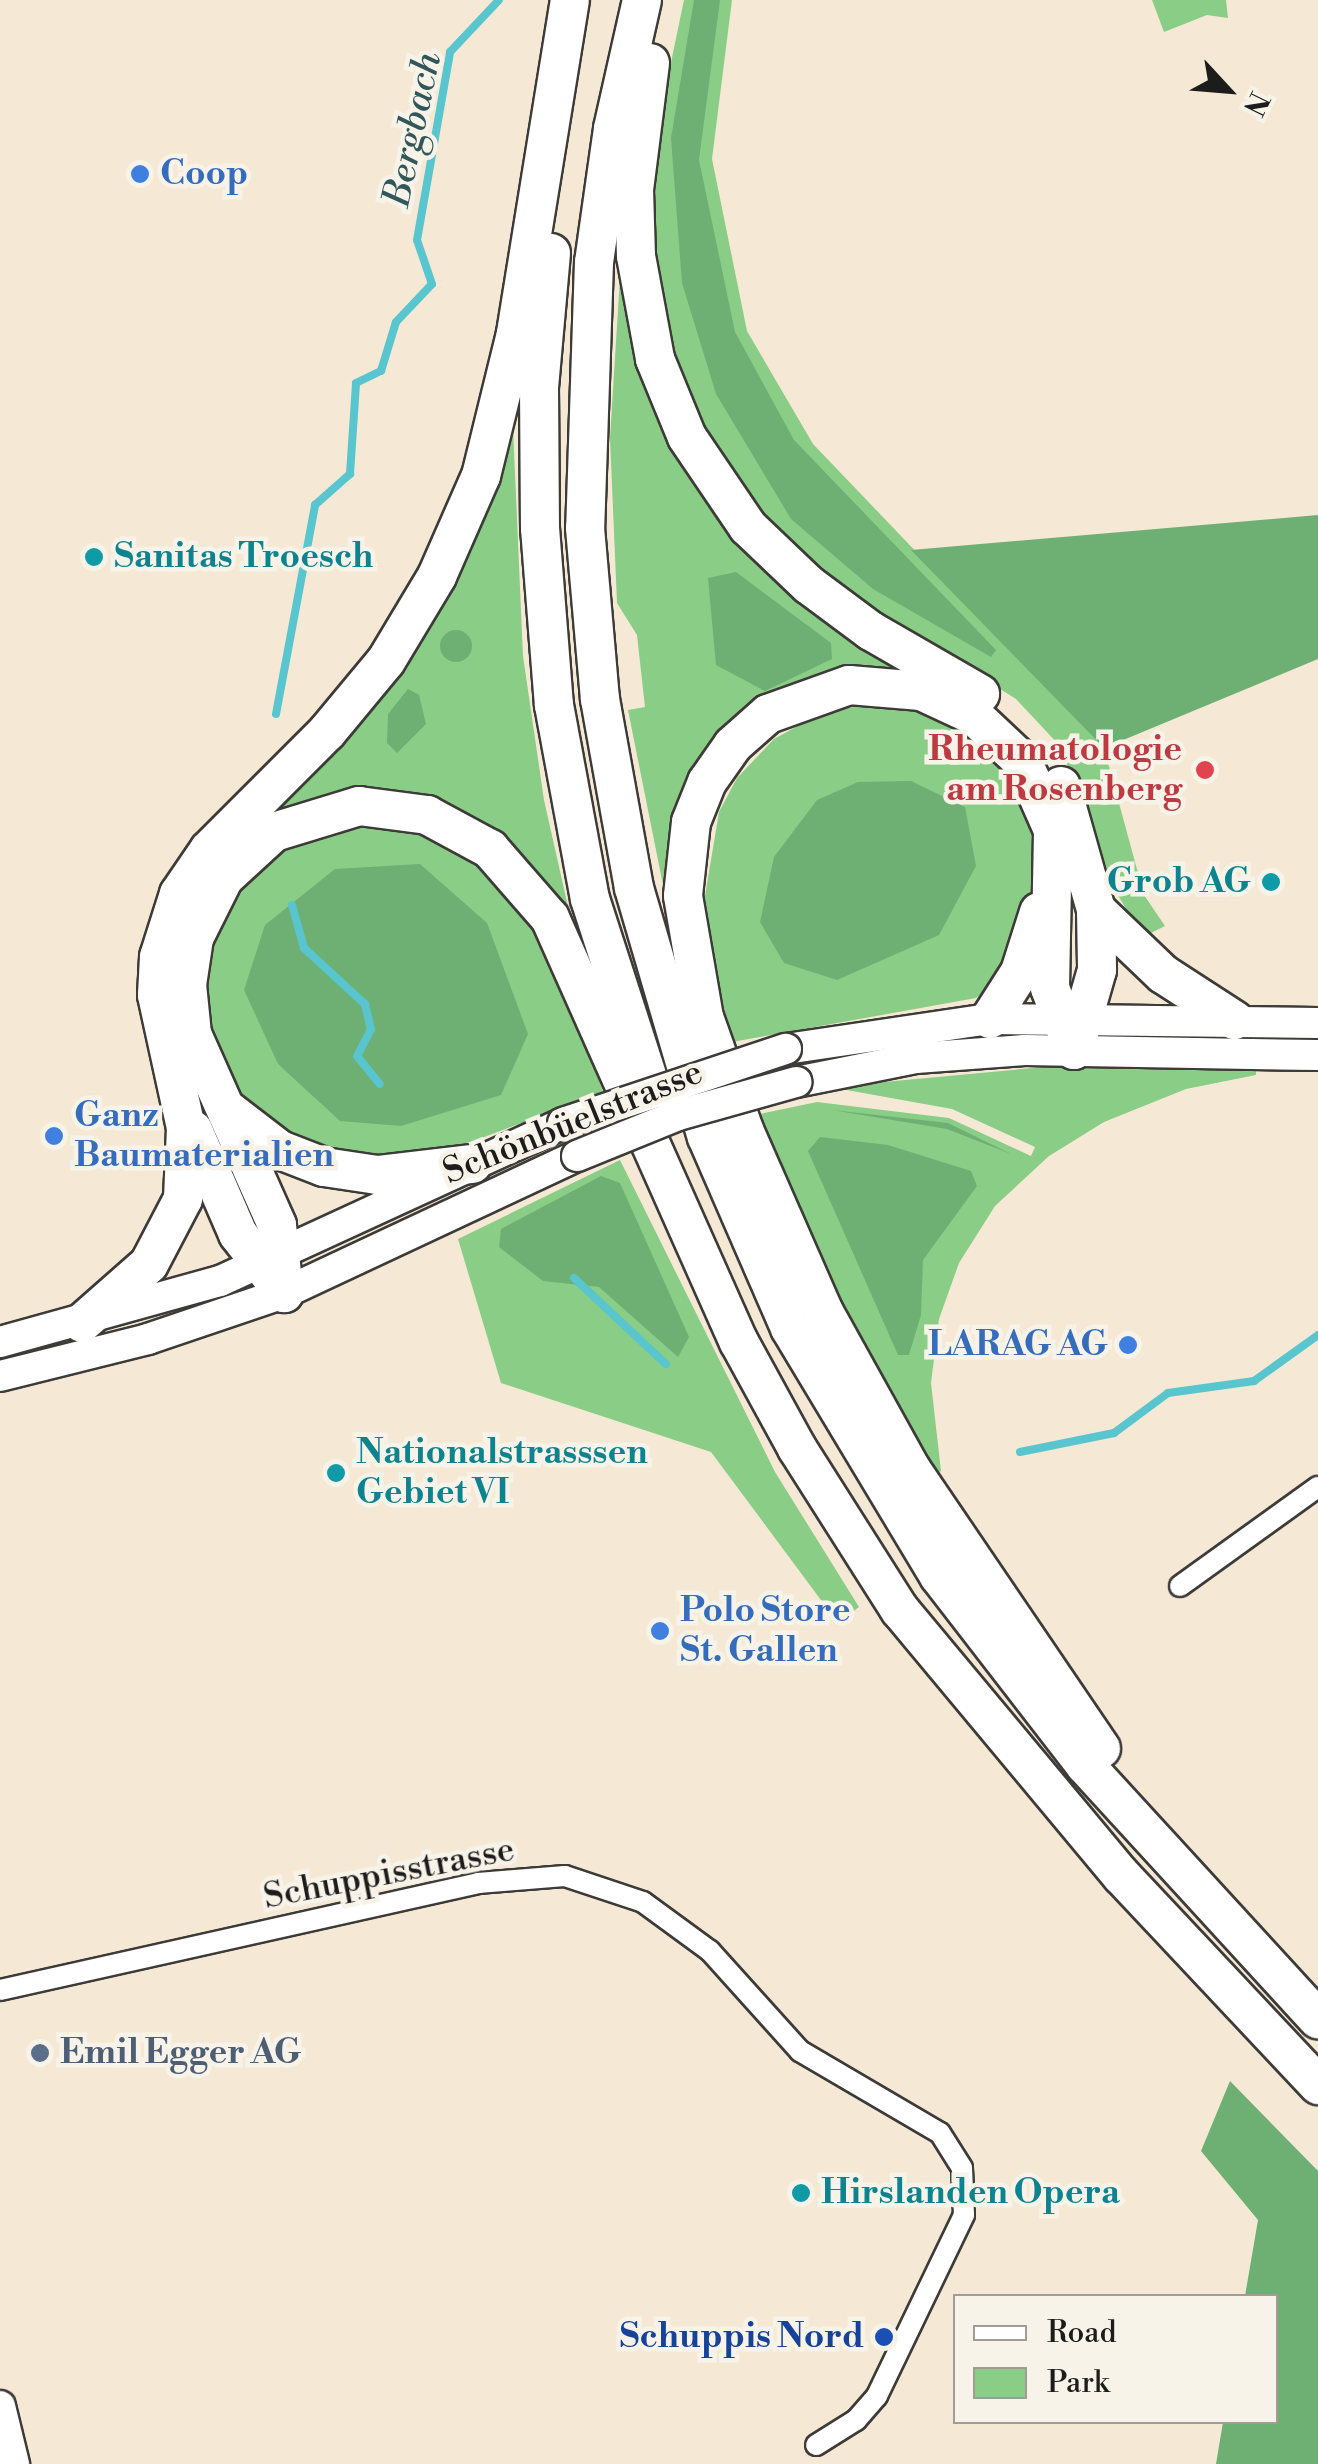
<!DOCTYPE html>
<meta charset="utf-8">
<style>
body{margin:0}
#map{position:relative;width:1318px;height:2464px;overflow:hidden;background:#f5e9d5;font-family:"Libre Bodoni",serif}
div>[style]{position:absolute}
.green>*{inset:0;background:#89cd86}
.forest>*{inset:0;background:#6eb073}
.round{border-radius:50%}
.stream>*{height:8px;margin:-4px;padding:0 4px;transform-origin:4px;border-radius:4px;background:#58c5cf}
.roads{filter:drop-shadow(2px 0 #3d3b38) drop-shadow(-2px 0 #3d3b38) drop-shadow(0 2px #3d3b38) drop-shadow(0 -2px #3d3b38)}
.minor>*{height:20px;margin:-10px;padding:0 10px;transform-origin:10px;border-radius:10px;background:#fff}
.secondary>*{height:30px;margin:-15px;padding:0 15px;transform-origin:15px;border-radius:15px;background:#fff}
.motorway>*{height:38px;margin:-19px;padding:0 19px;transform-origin:19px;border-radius:19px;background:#fff}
.bridges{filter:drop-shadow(2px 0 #3d3b38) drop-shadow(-2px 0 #3d3b38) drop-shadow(0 2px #3d3b38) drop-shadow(0 -2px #3d3b38)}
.secondary-bridge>*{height:30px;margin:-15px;padding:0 15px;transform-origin:15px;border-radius:15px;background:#fff}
.dots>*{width:28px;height:28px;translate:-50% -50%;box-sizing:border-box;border:5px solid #f7f3e8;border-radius:50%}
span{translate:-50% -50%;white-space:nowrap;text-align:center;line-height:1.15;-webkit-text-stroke:9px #f7f3e8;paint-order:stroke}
.shop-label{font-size:35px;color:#366cbe;font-weight:700}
.left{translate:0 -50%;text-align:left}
.right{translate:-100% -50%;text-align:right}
.culture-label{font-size:35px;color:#0d838f;font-weight:700}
.health-label{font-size:35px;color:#be3a42;font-weight:700}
.street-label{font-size:35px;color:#1c1c1c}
.service-label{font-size:35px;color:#4e5e75;font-weight:700}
.transit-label{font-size:35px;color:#164399;font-weight:700}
.water-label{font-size:38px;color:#31575b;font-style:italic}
.legend{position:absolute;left:953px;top:2294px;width:325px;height:130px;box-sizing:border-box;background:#f7f3e8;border:2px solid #9f9d96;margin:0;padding:12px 18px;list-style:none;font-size:30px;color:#1c1c1c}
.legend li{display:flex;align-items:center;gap:20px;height:50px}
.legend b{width:50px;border:2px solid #9f9d96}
.north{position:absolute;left:1178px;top:40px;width:100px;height:100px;-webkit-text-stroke:8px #f7f3e8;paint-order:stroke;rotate:116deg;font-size:28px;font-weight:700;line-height:40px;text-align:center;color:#1c1c1c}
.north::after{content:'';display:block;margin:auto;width:35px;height:45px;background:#1c1c1c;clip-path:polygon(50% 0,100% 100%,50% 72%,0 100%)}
</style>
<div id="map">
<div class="green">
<i style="clip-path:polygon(684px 0,732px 0,712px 159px,747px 331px,813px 444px,1104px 748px,1144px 895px,1165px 926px,1143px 937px,1116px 892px,1060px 746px,1016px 699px,830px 582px,775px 532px,702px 422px,676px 358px,657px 280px,654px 216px,660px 115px)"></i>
<i style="clip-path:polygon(1152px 0,1226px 0,1228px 18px,1207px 15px,1164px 32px)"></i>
<i style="clip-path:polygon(622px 245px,707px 483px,958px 691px,830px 683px,704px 782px,678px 960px,628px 710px,645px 707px,637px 635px,617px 603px,610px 438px)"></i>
<i style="clip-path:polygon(513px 428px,523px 656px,544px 800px,571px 920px,423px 802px,261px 828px)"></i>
<i style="clip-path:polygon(884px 704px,941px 718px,985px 747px,1017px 782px,1032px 824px,1034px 872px,1025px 935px,1002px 979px,976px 998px,732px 1042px,702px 914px,719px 812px,737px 778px,774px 739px,827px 710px)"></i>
<i style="clip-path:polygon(369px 820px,427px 833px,483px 865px,528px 918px,565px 984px,603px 1092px,471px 1142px,398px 1157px,342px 1155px,291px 1136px,243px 1100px,208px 1037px,204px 971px,223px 914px,255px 867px,303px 834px)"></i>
<i style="clip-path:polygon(1054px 1066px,1256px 1070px,1256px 1075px,1186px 1089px,1104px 1122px,1049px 1156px,995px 1206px,959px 1263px,939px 1319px,931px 1383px,941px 1471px,935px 1474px,847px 1322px,760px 1114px,817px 1102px,949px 1118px,1031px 1156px,1035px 1147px,952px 1109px,830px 1087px)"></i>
<i style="clip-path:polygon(620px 1160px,775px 1472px,859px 1607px,838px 1623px,711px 1452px,501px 1383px,458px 1239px)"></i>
</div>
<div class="forest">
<i style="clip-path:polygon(694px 0,720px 0,699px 160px,735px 332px,794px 440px,996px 650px,991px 657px,873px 589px,791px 519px,716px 394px,682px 283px,671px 138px)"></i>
<i style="clip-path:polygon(1318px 515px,1318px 659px,1104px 748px,911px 550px)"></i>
<i style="clip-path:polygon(736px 572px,831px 643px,832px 659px,765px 691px,716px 665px,708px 578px)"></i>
<i class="round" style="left:440px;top:630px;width:32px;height:32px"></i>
<i style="clip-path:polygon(408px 689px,419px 695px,426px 724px,397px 753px,387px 743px,388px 714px)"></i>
<i style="clip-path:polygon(911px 781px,965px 807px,976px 866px,939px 935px,837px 980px,784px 963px,760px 922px,774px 857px,817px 800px,858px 782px)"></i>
<i style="clip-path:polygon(420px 864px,487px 923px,528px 1034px,501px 1095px,401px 1126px,340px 1121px,278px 1064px,244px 990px,265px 925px,335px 869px)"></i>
<i style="clip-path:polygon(832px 1110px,948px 1123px,1011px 1154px,947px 1129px)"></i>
<i style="clip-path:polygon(820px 1137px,888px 1145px,971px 1171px,977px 1186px,923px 1260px,921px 1315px,909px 1355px,898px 1355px,808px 1151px)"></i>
<i style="clip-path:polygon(601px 1176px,620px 1183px,689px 1337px,678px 1357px,599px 1287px,543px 1281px,499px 1247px,501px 1229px)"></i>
<i style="clip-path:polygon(1230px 2081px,1318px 2171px,1318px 2464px,1216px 2464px,1223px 2422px,1276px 2422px,1276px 2296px,1245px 2296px,1258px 2220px,1201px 2151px)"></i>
</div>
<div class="stream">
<i style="left:276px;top:714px;width:213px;rotate:-79.4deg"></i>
<i style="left:315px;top:505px;width:47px;rotate:-41.5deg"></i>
<i style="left:350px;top:474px;width:91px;rotate:-86.2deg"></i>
<i style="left:356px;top:383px;width:28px;rotate:-26deg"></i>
<i style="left:381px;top:371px;width:51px;rotate:-73deg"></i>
<i style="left:396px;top:322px;width:52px;rotate:-46.5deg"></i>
<i style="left:432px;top:284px;width:46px;rotate:-108.8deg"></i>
<i style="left:417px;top:240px;width:191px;rotate:-80deg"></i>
<i style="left:450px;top:52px;width:71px;rotate:-46.7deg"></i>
<i style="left:292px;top:905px;width:45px;rotate:74.4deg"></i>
<i style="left:304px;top:948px;width:83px;rotate:42.6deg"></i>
<i style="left:365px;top:1004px;width:26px;rotate:77deg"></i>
<i style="left:371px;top:1029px;width:30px;rotate:117deg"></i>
<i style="left:357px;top:1056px;width:36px;rotate:51deg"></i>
<i style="left:574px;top:1278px;width:126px;rotate:43.1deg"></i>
<i style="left:1020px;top:1452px;width:96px;rotate:-11.4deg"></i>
<i style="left:1114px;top:1433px;width:67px;rotate:-36.5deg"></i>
<i style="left:1168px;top:1393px;width:87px;rotate:-7.9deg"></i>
<i style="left:1254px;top:1381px;width:79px;rotate:-35.7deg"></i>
</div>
<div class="roads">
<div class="minor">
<i style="left:1180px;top:1586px;width:170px;rotate:-35.7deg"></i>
<i style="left:0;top:1990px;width:490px;rotate:-12.6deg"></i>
<i style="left:478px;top:1883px;width:87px;rotate:-4.6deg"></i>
<i style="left:565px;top:1876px;width:82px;rotate:18.4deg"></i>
<i style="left:643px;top:1902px;width:83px;rotate:36.2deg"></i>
<i style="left:710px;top:1951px;width:135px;rotate:48deg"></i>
<i style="left:800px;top:2051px;width:162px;rotate:30.4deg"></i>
<i style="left:940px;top:2133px;width:41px;rotate:57.8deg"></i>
<i style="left:962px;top:2168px;width:47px;rotate:87.6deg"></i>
<i style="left:964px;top:2215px;width:201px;rotate:115.7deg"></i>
<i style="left:877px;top:2396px;width:32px;rotate:131deg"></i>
<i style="left:856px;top:2420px;width:47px;rotate:148deg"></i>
</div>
<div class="secondary">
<i style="left:786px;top:1049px;width:206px;rotate:-8.4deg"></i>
<i style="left:990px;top:1019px;width:328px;rotate:0.7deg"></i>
<i style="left:796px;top:1082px;width:122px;rotate:-11.3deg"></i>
<i style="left:916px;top:1058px;width:109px;rotate:-4.2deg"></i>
<i style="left:1025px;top:1050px;width:293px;rotate:1deg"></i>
<i style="left:0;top:1342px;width:228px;rotate:-15.5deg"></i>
<i style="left:220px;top:1281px;width:378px;rotate:-24.7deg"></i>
<i style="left:0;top:1376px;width:153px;rotate:-14deg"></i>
<i style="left:148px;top:1339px;width:144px;rotate:-18.7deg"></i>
<i style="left:284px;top:1293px;width:323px;rotate:-25.1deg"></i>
<i style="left:0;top:2406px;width:60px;rotate:76.4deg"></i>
</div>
<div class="motorway">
<i style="left:642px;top:0;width:132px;rotate:102.7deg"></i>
<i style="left:613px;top:129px;width:134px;rotate:98.1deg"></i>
<i style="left:594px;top:262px;width:266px;rotate:91.9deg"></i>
<i style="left:585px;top:528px;width:172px;rotate:85deg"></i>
<i style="left:600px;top:699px;width:192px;rotate:79.8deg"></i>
<i style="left:634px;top:888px;width:259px;rotate:73.7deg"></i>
<i style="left:707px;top:1137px;width:208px;rotate:66.5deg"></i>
<i style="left:790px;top:1328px;width:289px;rotate:59deg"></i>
<i style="left:939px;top:1576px;width:239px;rotate:52.3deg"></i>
<i style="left:1085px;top:1765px;width:345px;rotate:47.5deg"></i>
<i style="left:650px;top:63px;width:127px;rotate:97.2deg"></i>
<i style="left:634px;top:189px;width:67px;rotate:88.3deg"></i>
<i style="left:636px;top:256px;width:105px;rotate:79.5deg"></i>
<i style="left:655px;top:359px;width:84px;rotate:67.7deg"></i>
<i style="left:687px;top:437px;width:109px;rotate:55.9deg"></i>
<i style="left:748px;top:527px;width:84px;rotate:43.6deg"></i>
<i style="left:809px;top:585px;width:77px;rotate:36.6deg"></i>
<i style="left:871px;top:631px;width:126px;rotate:30deg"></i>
<i style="left:551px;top:253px;width:135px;rotate:95.1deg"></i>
<i style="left:539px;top:387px;width:141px;rotate:89.6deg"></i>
<i style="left:540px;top:528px;width:178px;rotate:85.5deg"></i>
<i style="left:554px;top:705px;width:197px;rotate:79.5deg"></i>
<i style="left:590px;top:899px;width:225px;rotate:72.1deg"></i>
<i style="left:1061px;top:786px;width:129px;rotate:74.2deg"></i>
<i style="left:1096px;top:910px;width:60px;rotate:89deg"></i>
<i style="left:1097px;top:970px;width:83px;rotate:106deg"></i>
<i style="left:1096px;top:910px;width:93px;rotate:43.7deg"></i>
<i style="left:1163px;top:974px;width:85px;rotate:32.9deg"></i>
<i style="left:990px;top:1019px;width:56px;rotate:-57.4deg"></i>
<i style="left:1020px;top:972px;width:63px;rotate:-72.4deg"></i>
<i style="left:1074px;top:1050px;width:66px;rotate:-111.2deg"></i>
<i style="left:1050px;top:988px;width:158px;rotate:-88.9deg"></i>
<i style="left:1053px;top:830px;width:74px;rotate:-113.8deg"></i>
<i style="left:1023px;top:762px;width:69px;rotate:-136.8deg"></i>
<i style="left:973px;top:715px;width:57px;rotate:-155.2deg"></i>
<i style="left:921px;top:691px;width:72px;rotate:-175.2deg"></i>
<i style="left:849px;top:685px;width:86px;rotate:160.3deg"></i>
<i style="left:768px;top:714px;width:47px;rotate:138.5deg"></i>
<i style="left:733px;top:745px;width:45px;rotate:125.1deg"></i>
<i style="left:707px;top:782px;width:43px;rotate:111.8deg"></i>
<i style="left:691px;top:822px;width:74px;rotate:96.2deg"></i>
<i style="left:683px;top:896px;width:123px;rotate:80.2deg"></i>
<i style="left:704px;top:1017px;width:120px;rotate:70.5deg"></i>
<i style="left:744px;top:1130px;width:199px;rotate:66.3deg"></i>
<i style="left:824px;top:1312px;width:179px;rotate:61deg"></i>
<i style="left:911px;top:1469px;width:338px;rotate:55.8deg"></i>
<i style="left:228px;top:1110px;width:66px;rotate:37.6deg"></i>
<i style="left:280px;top:1150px;width:47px;rotate:21.1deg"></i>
<i style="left:324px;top:1167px;width:54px;rotate:8.6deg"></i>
<i style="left:377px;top:1175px;width:96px;rotate:-6.6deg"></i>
<i style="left:193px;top:1130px;width:113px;rotate:66.6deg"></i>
<i style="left:238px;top:1234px;width:75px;rotate:52.1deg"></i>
<i style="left:284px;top:1293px;width:68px;rotate:-95.9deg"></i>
<i style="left:277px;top:1225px;width:209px;rotate:-114deg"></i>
<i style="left:192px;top:1034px;width:49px;rotate:-95.8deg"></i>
<i style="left:187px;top:985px;width:48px;rotate:-81.5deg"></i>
<i style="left:194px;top:938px;width:67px;rotate:-63.4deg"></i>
<i style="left:224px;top:878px;width:68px;rotate:-42.6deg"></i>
<i style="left:274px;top:832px;width:89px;rotate:-17deg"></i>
<i style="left:359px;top:806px;width:69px;rotate:7.5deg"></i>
<i style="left:427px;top:815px;width:72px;rotate:28.4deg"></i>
<i style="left:490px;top:849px;width:91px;rotate:49deg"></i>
<i style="left:550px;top:918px;width:464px;rotate:66deg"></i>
<i style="left:739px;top:1342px;width:121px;rotate:61.3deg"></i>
<i style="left:797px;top:1448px;width:192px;rotate:57.6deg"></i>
<i style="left:900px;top:1610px;width:346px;rotate:50.2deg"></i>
<i style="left:1122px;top:1876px;width:287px;rotate:46.8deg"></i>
<i style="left:82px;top:1323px;width:89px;rotate:-41.4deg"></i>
<i style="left:149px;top:1264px;width:73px;rotate:-62.4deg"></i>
<i style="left:183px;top:1199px;width:71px;rotate:-87.6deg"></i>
<i style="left:186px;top:1128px;width:136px;rotate:-102.3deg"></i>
<i style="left:157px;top:995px;width:38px;rotate:-87deg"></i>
<i style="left:159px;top:957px;width:66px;rotate:-72.4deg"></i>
<i style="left:179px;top:894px;width:53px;rotate:-55.7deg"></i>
<i style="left:209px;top:850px;width:167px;rotate:-45deg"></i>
<i style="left:327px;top:732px;width:92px;rotate:-50.3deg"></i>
<i style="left:386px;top:661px;width:99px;rotate:-59deg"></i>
<i style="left:437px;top:576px;width:109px;rotate:-66.3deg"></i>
<i style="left:481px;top:476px;width:147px;rotate:-76.2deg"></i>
<i style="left:516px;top:333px;width:337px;rotate:-80.8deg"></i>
</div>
</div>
<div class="bridges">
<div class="secondary-bridge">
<i style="left:563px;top:1123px;width:235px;rotate:-18.4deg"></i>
<i style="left:577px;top:1156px;width:109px;rotate:-22.1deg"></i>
<i style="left:678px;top:1115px;width:123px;rotate:-15.6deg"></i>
</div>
</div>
<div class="dots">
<i style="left:140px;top:174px;background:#3f7fe0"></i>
<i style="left:94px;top:557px;background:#0f9aa8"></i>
<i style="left:1205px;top:770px;background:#e0444e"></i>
<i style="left:1271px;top:882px;background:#0f9aa8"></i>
<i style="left:54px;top:1136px;background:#3f7fe0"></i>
<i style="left:1128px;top:1345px;background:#3f7fe0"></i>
<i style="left:336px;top:1473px;background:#0f9aa8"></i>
<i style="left:660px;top:1631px;background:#3f7fe0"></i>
<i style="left:40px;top:2053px;background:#5c6f8a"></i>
<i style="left:801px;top:2193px;background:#0f9aa8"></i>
<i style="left:884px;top:2337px;background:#1a4fb4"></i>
</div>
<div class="shop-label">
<span class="left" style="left:160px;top:174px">Coop</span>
<span class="left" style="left:74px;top:1136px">Ganz<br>Baumaterialien</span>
<span class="right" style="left:1108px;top:1345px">LARAG AG</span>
<span class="left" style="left:680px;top:1631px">Polo Store<br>St. Gallen</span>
</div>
<div class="culture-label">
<span class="left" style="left:114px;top:557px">Sanitas Troesch</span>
<span class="right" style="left:1251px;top:882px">Grob AG</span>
<span class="left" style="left:356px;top:1473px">Nationalstrasssen<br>Gebiet VI</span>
<span class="left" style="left:821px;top:2193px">Hirslanden Opera</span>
</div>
<div class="health-label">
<span class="right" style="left:1182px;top:770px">Rheumatologie<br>am Rosenberg</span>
</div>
<div class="street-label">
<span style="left:573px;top:1123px;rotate:-22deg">Schönbüelstrasse</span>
<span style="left:389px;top:1874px;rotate:-11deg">Schuppisstrasse</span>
</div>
<div class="service-label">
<span class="left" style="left:60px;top:2053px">Emil Egger AG</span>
</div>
<div class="transit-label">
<span class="right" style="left:864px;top:2337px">Schuppis Nord</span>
</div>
<div class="water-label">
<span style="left:413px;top:130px;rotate:-78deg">Bergbach</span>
</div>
<ul class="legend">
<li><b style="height:12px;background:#fff"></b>Road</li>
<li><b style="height:28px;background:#89cd86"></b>Park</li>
</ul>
<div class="north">N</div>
</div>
